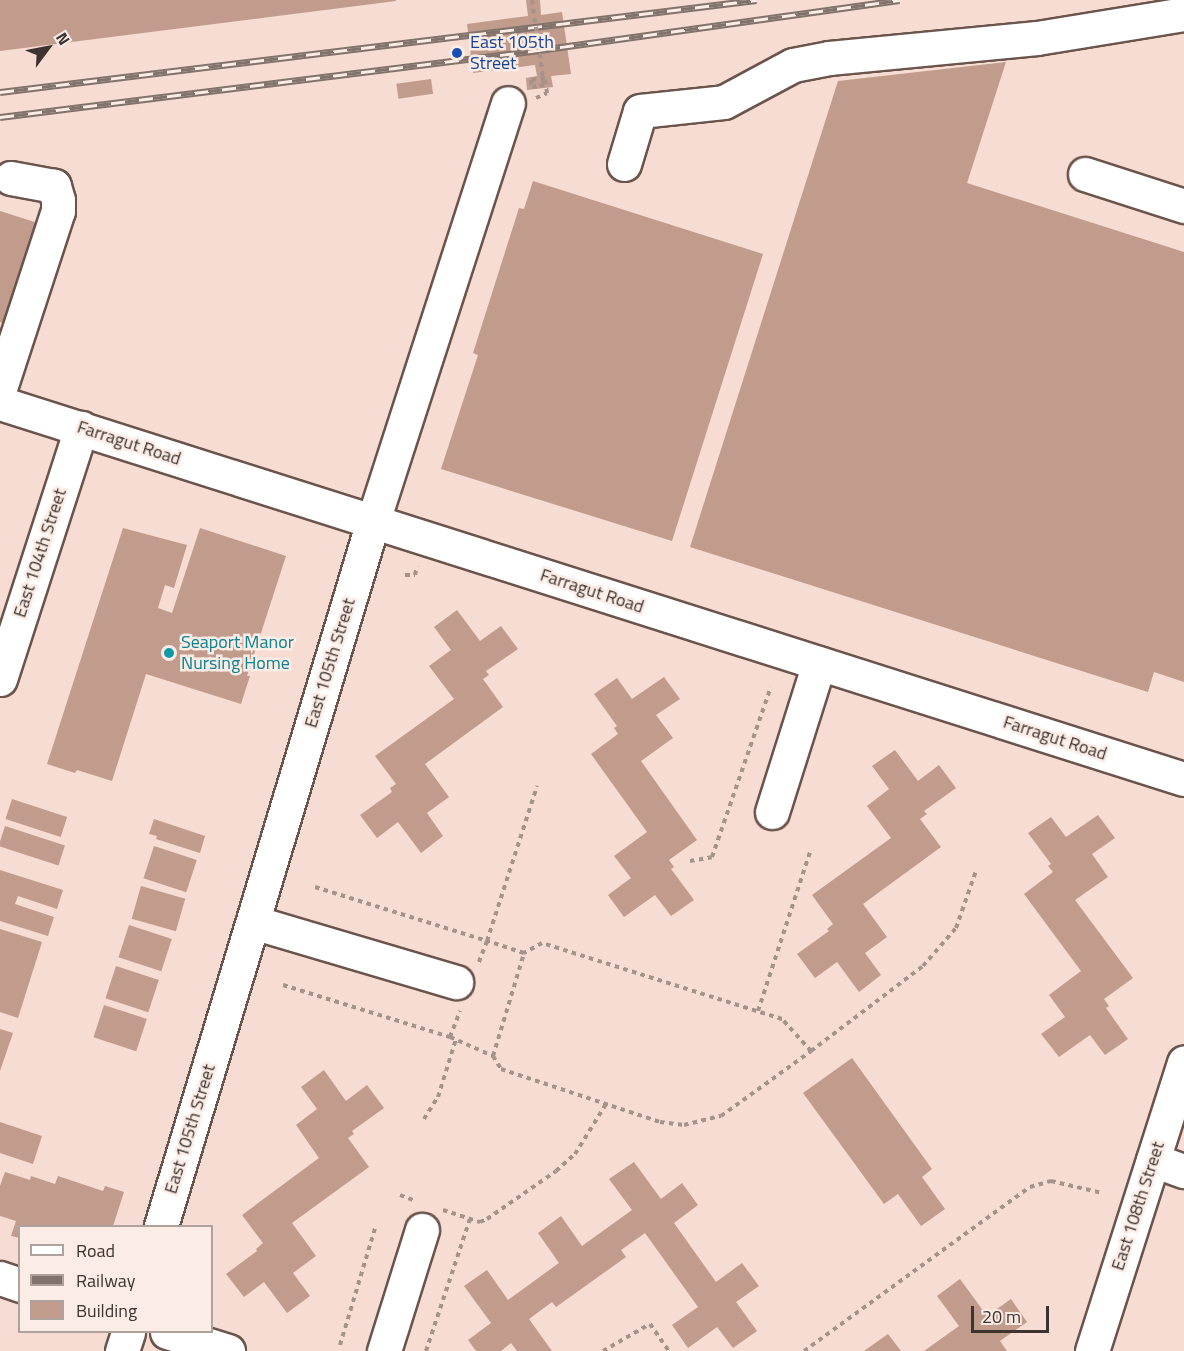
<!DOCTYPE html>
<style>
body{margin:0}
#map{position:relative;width:1184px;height:1351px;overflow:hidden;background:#f6dcd2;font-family:"Titillium Web",sans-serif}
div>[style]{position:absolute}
.building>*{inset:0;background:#c19b8b;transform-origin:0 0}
.path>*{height:4px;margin-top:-2px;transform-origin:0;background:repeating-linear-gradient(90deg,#a5928b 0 4.5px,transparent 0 9px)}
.roads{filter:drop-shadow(2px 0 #6a544c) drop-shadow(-2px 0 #6a544c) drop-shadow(0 2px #6a544c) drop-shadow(0 -2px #6a544c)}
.minor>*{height:33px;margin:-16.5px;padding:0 16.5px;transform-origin:16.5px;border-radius:16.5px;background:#fff}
.rail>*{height:7px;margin-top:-3.5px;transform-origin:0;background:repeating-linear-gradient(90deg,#fbece5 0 14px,#81726b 0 28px);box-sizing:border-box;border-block:2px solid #81726b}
.path-bridge>*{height:4px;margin-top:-2px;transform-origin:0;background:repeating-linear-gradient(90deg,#a5928b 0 4.5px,transparent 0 9px)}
.dots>*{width:16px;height:16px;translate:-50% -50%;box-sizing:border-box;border:3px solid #fbece5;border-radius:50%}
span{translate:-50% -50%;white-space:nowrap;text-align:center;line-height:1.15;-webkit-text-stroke:5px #fbece5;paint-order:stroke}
.transit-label{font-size:18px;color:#164399}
.left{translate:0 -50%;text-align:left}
.street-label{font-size:18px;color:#3d3430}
.culture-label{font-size:18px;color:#0d838f}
.legend{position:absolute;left:18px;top:1225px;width:195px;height:108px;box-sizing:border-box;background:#fbece5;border:2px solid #afa29d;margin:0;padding:8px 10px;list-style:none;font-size:18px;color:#3d3430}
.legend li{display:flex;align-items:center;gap:12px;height:30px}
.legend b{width:30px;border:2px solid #afa29d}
.north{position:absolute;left:18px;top:18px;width:60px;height:60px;-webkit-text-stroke:4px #fbece5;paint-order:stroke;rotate:58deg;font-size:16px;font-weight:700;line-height:24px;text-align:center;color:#3d3430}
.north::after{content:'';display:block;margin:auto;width:21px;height:27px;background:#3d3430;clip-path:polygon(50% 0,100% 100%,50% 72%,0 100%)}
.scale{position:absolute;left:971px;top:1306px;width:78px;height:27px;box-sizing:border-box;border:3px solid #3d3430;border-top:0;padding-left:8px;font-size:18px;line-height:21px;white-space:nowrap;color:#3d3430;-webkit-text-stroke:4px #fbece5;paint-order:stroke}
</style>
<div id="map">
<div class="building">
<i style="clip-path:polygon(0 0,396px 0,396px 1px,0 51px)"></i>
<i style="clip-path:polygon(526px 0,540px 0,541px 15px,562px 12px,571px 74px,551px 76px,553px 87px,527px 90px,526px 78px,537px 76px,535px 65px,473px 73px,467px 24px,528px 16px)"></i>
<i style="clip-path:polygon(1006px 62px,967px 183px,1184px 252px,1184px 682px,1154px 672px,1148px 692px,690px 547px,838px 81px)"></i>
<i style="left:431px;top:79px;width:15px;height:35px;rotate:82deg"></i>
<i style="clip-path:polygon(533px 181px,763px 254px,672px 541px,441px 469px,478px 355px,473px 353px,519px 208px,524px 209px)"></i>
<i style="clip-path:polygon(0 211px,44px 225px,13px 326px,0 322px)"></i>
<i style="clip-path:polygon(123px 528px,187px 545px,174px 588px,165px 585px,158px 608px,172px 613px,200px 528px,286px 556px,247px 676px,250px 676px,241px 704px,146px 674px,112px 781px,77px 770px,75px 773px,47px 764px)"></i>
<i style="clip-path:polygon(457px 610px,480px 641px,501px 626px,518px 649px,486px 671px,489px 675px,483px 679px,503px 707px,425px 764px,449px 797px,427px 813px,443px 836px,421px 853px,398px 822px,377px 838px,360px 815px,392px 792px,390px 788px,396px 784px,375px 756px,454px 699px,429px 666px,451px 650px,434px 627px)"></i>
<i style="clip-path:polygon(664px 677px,680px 699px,656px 715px,673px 738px,641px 761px,697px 840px,669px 860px,674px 867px,671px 869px,694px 900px,671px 916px,655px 895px,624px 917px,608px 895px,631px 878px,614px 856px,647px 832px,591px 754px,618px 734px,614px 728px,617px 726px,594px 694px,617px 678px,632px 699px)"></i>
<i style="clip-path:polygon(895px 750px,918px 781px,939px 765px,956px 788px,924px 811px,927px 814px,920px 819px,941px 847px,863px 904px,887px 937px,865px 953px,881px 975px,859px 992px,837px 962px,815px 978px,797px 954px,829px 931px,827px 929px,833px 924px,812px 895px,891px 838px,867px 806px,889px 789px,872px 766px)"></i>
<i style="left:12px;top:799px;width:58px;height:21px;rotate:18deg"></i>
<i style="clip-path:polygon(1098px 815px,1115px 838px,1092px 854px,1108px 877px,1075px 900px,1133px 978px,1104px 999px,1109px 1006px,1106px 1008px,1128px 1039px,1105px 1055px,1090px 1035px,1059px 1057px,1041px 1034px,1065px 1017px,1049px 995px,1081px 971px,1024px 894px,1053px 872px,1048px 866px,1051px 864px,1028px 833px,1051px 817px,1066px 837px)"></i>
<i style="clip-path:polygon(154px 819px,205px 836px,200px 853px,156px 839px,157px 836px,149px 834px)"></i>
<i style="left:5px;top:826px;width:63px;height:21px;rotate:18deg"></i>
<i style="left:154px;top:846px;width:45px;height:34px;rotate:18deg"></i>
<i style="clip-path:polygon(0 870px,63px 890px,57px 909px,18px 896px,15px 904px,54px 917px,48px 936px,0 921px)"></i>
<i style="left:141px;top:886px;width:46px;height:34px;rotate:16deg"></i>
<i style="left:129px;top:925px;width:45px;height:34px;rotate:18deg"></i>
<i style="clip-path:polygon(0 929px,42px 942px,18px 1018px,0 1012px)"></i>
<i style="left:116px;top:966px;width:45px;height:34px;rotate:18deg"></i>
<i style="left:104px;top:1005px;width:45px;height:34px;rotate:18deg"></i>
<i style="clip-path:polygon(0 1029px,13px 1033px,0 1071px)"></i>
<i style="clip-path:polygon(852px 1058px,932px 1169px,922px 1177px,945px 1209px,921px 1226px,898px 1194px,884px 1204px,803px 1093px)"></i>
<i style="clip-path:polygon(324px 1070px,346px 1101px,367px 1085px,384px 1108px,352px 1131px,354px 1134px,348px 1138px,369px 1167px,292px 1223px,316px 1256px,293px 1273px,310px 1296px,287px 1313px,264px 1282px,244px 1297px,226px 1274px,257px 1251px,256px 1249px,263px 1243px,242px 1215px,319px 1158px,296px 1125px,317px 1109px,301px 1087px)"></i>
<i style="clip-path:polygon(0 1122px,42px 1136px,33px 1164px,0 1153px)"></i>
<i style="clip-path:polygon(634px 1162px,661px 1199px,682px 1183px,698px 1205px,674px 1223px,716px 1282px,742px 1263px,759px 1286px,736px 1302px,757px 1331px,733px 1348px,717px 1327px,688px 1348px,672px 1325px,698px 1307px,645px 1233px,621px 1250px,626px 1257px,556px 1307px,552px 1302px,529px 1319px,552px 1351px,517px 1351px,511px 1343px,501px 1351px,476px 1351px,468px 1340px,491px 1323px,464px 1286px,487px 1270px,508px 1300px,559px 1263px,538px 1233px,561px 1216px,582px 1246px,632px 1210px,609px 1179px)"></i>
<i style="clip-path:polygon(5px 1172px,30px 1180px,31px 1176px,55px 1184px,58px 1176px,103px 1191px,105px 1186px,124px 1192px,113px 1226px,20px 1226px,20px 1238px,11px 1236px,16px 1221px,0 1216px,0 1186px)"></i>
<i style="clip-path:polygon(960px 1279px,987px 1316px,1011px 1299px,1027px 1322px,1000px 1341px,1007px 1351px,924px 1351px,959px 1326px,937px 1296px)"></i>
<i style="clip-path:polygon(888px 1334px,901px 1351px,864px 1351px)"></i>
</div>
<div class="path">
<i style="left:536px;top:98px;width:12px;rotate:-24deg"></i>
<i style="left:547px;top:93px;width:15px;rotate:-98deg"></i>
<i style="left:545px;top:78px;width:14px;rotate:172deg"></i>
<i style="left:531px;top:80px;width:7px;rotate:82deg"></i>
<i style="left:532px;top:87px;width:7px;rotate:-8deg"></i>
<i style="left:405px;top:575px;width:10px"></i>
<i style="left:415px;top:575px;width:9px;rotate:-77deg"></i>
<i style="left:690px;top:861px;width:22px;rotate:-10deg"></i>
<i style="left:712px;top:857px;width:180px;rotate:-70.9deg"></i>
<i style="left:315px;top:887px;width:180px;rotate:17.4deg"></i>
<i style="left:487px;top:941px;width:26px;rotate:111deg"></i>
<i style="left:283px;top:985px;width:175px;rotate:17.3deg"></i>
<i style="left:450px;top:1037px;width:28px;rotate:-69deg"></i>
<i style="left:758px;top:1011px;width:167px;rotate:-71.9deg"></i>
<i style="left:450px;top:1037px;width:47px;rotate:23.8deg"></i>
<i style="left:493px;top:1056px;width:108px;rotate:-73.2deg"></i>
<i style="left:524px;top:953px;width:39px;rotate:-162deg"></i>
<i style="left:487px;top:941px;width:163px;rotate:-72.1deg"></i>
<i style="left:811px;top:1051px;width:141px;rotate:-37.2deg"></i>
<i style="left:923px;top:966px;width:50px;rotate:-49deg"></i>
<i style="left:956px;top:928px;width:60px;rotate:-70.7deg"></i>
<i style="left:493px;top:1056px;width:15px;rotate:58deg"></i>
<i style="left:501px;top:1069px;width:168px;rotate:18.4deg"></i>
<i style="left:660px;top:1122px;width:24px;rotate:7deg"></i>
<i style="left:684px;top:1125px;width:38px;rotate:-14deg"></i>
<i style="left:721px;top:1116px;width:111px;rotate:-35.8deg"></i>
<i style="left:811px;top:1051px;width:43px;rotate:-132.2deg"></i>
<i style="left:782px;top:1019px;width:252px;rotate:-162.4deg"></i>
<i style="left:542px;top:943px;width:21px;rotate:151deg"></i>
<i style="left:424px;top:1119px;width:26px;rotate:-58deg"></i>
<i style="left:438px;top:1097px;width:61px;rotate:-72.8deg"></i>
<i style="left:400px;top:1195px;width:17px;rotate:21deg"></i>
<i style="left:443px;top:1210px;width:39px;rotate:18deg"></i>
<i style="left:480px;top:1222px;width:8px;rotate:-23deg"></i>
<i style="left:487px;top:1219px;width:84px;rotate:-34.8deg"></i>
<i style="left:556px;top:1171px;width:25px;rotate:-42deg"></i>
<i style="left:575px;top:1154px;width:59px;rotate:-58.2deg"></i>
<i style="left:340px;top:1345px;width:125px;rotate:-73.3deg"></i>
<i style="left:426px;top:1351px;width:139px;rotate:-71.6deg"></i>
<i style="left:603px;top:1351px;width:54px;rotate:-29.9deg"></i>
<i style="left:650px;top:1324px;width:33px;rotate:55deg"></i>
<i style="left:804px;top:1351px;width:279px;rotate:-36deg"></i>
<i style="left:1030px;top:1187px;width:22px;rotate:-16deg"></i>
<i style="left:1051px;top:1181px;width:52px;rotate:13.2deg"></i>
</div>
<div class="roads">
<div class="minor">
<i style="left:624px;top:164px;width:55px;rotate:-73.2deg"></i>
<i style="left:640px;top:111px;width:84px;rotate:-6.1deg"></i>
<i style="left:724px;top:102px;width:78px;rotate:-28.2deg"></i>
<i style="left:793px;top:65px;width:37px;rotate:-11deg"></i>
<i style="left:829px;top:58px;width:209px;rotate:-5.5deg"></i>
<i style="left:1037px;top:38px;width:149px;rotate:-9.3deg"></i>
<i style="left:1085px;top:174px;width:104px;rotate:17.9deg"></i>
<i style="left:0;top:388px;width:186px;rotate:-71.9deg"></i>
<i style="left:58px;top:211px;width:11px;rotate:-90deg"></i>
<i style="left:58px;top:200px;width:15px;rotate:-106deg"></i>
<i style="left:54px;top:186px;width:44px;rotate:-169.5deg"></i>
<i style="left:0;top:403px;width:1242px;rotate:17.62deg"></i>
<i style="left:0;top:679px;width:264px;rotate:-72.1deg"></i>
<i style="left:772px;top:812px;width:156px;rotate:-72.5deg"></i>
<i style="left:253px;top:922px;width:212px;rotate:16.5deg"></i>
<i style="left:1153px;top:1160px;width:33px;rotate:20deg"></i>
<i style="left:161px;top:1226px;width:736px;rotate:-73.26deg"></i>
<i style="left:373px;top:521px;width:439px;rotate:-72.1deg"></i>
<i style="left:0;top:1278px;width:21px;rotate:19deg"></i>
<i style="left:167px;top:1332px;width:64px;rotate:17.3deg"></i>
<i style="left:122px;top:1351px;width:20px;rotate:-72deg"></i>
<i style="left:384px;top:1351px;width:127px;rotate:-72.6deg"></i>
<i style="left:1092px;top:1351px;width:303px;rotate:-72.3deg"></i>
</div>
</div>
<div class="rail">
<i style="left:0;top:92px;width:762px;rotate:-6.94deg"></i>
<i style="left:0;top:117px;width:536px;rotate:-7.07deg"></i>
<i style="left:532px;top:51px;width:371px;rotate:-7.9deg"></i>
</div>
<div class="path-bridge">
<i style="left:532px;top:0;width:86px;rotate:82deg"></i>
<i style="left:544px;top:85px;width:5px;rotate:169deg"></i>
</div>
<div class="dots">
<i style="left:457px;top:53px;background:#1a4fb4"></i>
<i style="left:169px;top:653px;background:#0f9aa8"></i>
</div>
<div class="transit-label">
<span class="left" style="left:470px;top:53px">East 105th<br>Street</span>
</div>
<div class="street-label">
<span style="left:129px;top:443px;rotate:18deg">Farragut Road</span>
<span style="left:40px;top:553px;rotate:-72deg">East 104th Street</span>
<span style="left:592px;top:591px;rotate:18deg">Farragut Road</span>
<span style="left:330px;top:663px;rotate:-73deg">East 105th Street</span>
<span style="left:1055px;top:738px;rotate:18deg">Farragut Road</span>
<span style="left:190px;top:1129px;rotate:-73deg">East 105th Street</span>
<span style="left:1138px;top:1206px;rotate:-72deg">East 108th Street</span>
</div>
<div class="culture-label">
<span class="left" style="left:181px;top:653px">Seaport Manor<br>Nursing Home</span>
</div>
<ul class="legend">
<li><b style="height:8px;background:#fff"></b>Road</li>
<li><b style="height:8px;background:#81726b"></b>Railway</li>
<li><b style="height:16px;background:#c19b8b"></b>Building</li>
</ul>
<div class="north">N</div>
<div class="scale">20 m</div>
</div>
